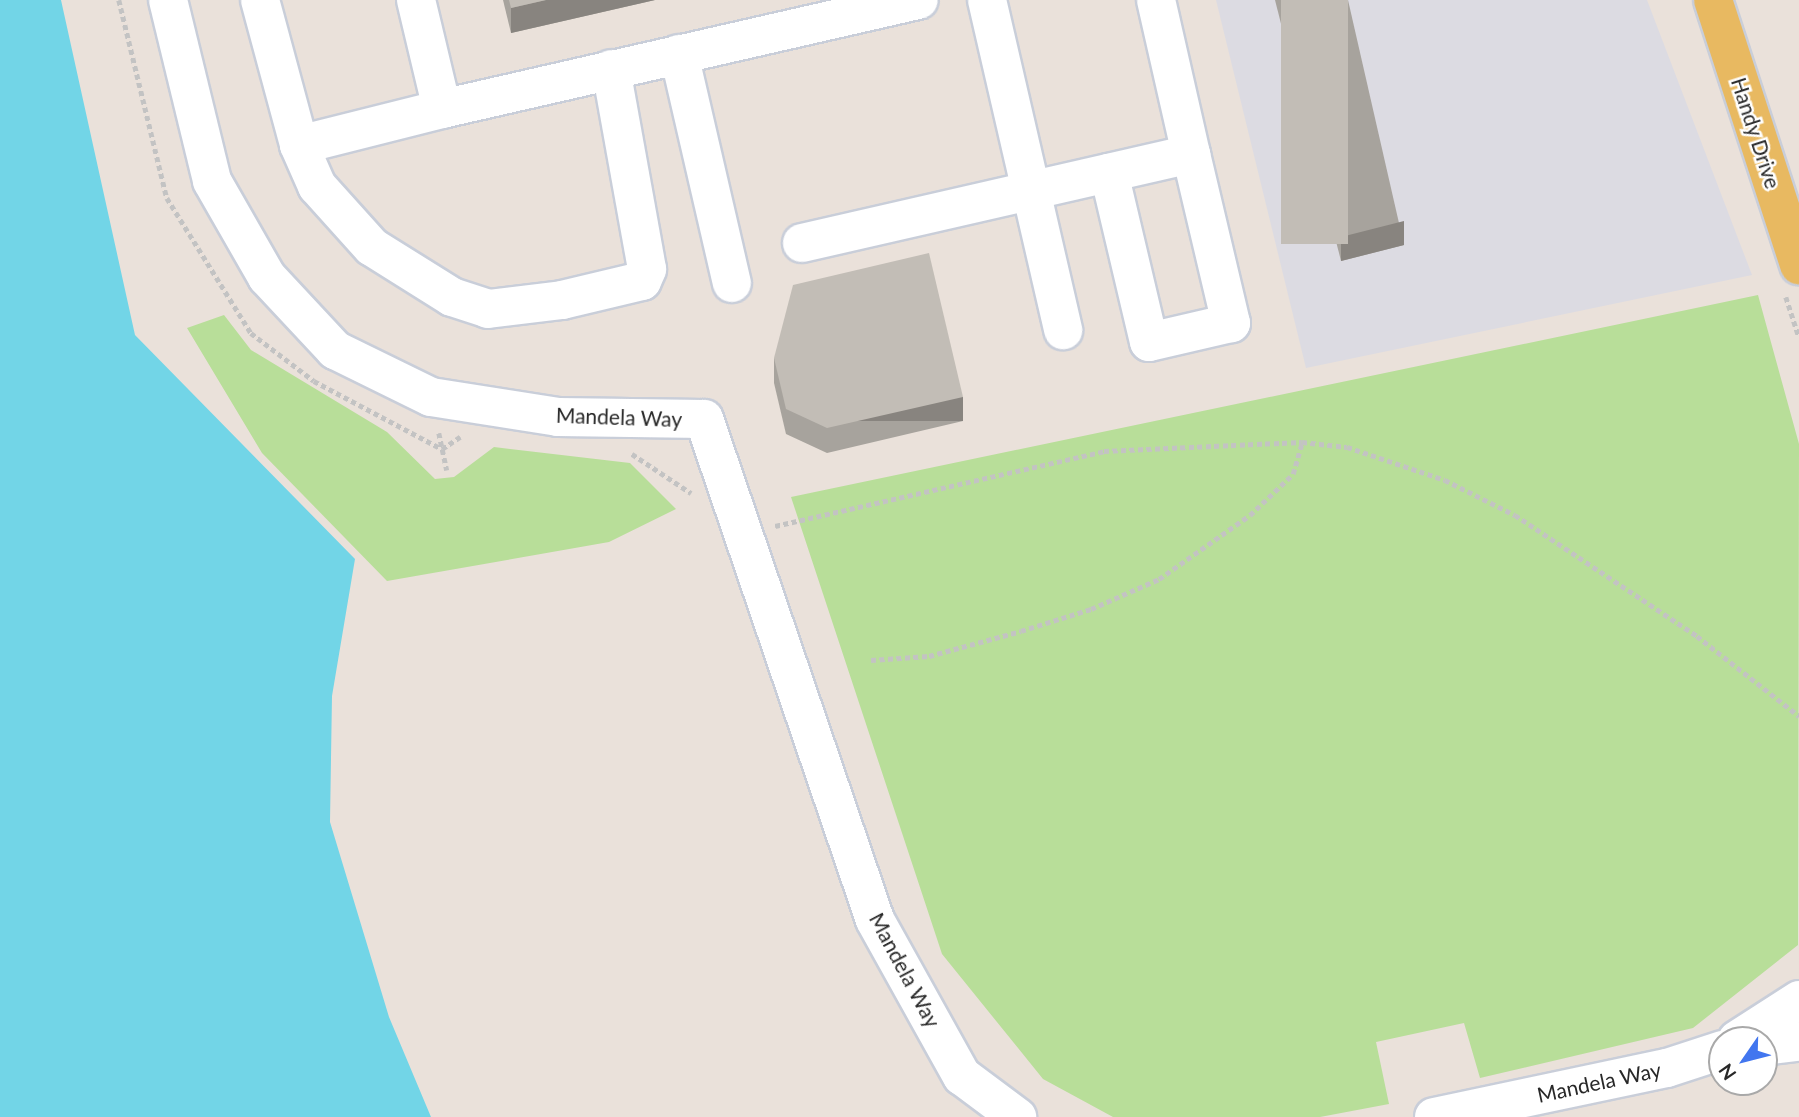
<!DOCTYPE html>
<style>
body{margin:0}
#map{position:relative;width:1799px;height:1117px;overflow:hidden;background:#eae1da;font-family:Lato,sans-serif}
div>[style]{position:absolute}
.industrial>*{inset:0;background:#dcdbe2}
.green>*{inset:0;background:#b8de99}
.water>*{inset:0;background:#72d5e7}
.path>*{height:4.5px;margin-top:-2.25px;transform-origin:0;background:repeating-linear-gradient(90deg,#c3c3c3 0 5px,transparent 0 8.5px)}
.roads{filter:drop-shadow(2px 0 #c9ced9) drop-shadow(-2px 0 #c9ced9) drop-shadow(0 2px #c9ced9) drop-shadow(0 -2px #c9ced9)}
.minor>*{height:38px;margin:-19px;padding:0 19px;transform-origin:19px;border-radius:19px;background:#fff}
.major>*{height:38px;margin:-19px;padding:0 19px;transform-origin:19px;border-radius:19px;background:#e8b961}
.wall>*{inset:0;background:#a7a39d}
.shaded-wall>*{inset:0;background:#88847f;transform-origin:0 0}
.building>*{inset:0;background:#c2bdb6;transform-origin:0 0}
span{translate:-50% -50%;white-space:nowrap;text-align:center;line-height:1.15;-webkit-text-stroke:5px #fff;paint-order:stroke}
.street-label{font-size:21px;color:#282828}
.north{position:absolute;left:1708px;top:1026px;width:70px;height:70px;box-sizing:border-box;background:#fff;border:2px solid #a9a9a9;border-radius:50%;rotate:235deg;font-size:19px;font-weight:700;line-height:28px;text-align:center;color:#282828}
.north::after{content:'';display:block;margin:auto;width:24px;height:32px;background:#4276ef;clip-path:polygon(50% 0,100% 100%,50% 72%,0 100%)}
</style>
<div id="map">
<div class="industrial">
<i style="clip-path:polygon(1216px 0,1647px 0,1752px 275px,1306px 368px)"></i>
</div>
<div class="green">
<i style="clip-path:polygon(1758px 295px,1799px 444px,1798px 945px,1693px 1028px,1480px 1078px,1464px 1023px,1376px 1042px,1389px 1104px,1320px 1117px,1113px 1117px,1043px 1079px,942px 954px,791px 497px)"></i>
<i style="clip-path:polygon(224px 315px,251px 350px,387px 432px,435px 479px,454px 477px,494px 447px,630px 463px,676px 509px,609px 542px,387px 581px,262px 453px,187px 328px)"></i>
</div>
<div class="water">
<i style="clip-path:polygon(0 0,61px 0,135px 335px,355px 559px,332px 696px,330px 822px,389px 1017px,431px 1117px,0 1117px)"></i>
</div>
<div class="path">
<i style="left:119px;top:0;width:204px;rotate:76.4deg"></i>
<i style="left:167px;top:198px;width:159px;rotate:58.1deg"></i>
<i style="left:251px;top:333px;width:79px;rotate:37.3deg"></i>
<i style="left:314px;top:381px;width:145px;rotate:28deg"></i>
<i style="left:442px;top:449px;width:22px;rotate:-34deg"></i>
<i style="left:1786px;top:297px;width:42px;rotate:72deg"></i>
<i style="left:439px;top:433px;width:38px;rotate:78deg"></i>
<i style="left:632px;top:454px;width:71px;rotate:33.5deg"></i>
<i style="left:775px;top:526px;width:337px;rotate:-12.8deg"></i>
<i style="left:1104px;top:451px;width:198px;rotate:-2.6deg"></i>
<i style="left:871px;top:660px;width:58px;rotate:-3.9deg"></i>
<i style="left:929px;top:656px;width:95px;rotate:-15.2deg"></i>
<i style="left:1021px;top:631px;width:73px;rotate:-17.4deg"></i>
<i style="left:1091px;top:609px;width:74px;rotate:-23.8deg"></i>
<i style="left:1159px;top:579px;width:111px;rotate:-35.1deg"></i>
<i style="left:1250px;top:515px;width:59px;rotate:-43.6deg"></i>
<i style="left:1293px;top:474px;width:33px;rotate:-74deg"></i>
<i style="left:1302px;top:442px;width:45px;rotate:6.3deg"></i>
<i style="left:1347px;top:447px;width:103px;rotate:18.6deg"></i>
<i style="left:1445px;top:480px;width:78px;rotate:26.6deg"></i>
<i style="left:1515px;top:515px;width:219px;rotate:33.6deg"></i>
<i style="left:1697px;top:636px;width:130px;rotate:38.1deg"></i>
</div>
<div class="roads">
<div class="minor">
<i style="left:168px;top:0;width:186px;rotate:76.3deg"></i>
<i style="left:212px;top:181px;width:111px;rotate:60.2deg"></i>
<i style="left:267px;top:277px;width:100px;rotate:47deg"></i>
<i style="left:335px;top:350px;width:107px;rotate:26.1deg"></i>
<i style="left:431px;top:397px;width:129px;rotate:8.9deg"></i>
<i style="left:558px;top:417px;width:146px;rotate:0.8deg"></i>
<i style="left:704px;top:419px;width:529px;rotate:71.15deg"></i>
<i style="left:875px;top:920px;width:179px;rotate:60.9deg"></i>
<i style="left:962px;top:1076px;width:69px;rotate:36.7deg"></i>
<i style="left:260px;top:0;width:150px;rotate:74.9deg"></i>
<i style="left:299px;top:145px;width:147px;rotate:-14.1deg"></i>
<i style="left:442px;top:109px;width:112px;rotate:-103.4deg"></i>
<i style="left:987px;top:0;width:339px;rotate:77deg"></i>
<i style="left:1156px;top:0;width:158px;rotate:77.2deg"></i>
<i style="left:679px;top:54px;width:235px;rotate:77deg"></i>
<i style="left:442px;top:109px;width:489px;rotate:-12.9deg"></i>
<i style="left:299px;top:145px;width:45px;rotate:66.3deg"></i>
<i style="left:317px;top:186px;width:82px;rotate:48deg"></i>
<i style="left:372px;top:247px;width:94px;rotate:32deg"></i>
<i style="left:452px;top:297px;width:38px;rotate:18deg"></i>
<i style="left:488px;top:309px;width:75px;rotate:-6.9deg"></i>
<i style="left:562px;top:300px;width:82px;rotate:-13.4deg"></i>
<i style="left:642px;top:281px;width:13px;rotate:-67deg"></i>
<i style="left:647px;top:269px;width:203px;rotate:-100.2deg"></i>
<i style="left:802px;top:243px;width:399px;rotate:-12.9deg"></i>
<i style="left:1191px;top:154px;width:174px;rotate:76.7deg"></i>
<i style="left:1231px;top:323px;width:84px;rotate:167deg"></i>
<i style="left:1149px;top:342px;width:174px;rotate:-103.3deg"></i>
<i style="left:1737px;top:1040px;width:74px;rotate:-32.8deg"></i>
<i style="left:1764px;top:1046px;width:35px;rotate:-7deg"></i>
<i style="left:1434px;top:1117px;width:238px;rotate:-11.9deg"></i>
<i style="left:1667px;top:1068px;width:58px;rotate:-18.1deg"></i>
</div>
<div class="major">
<i style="left:1713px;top:0;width:279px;rotate:72deg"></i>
</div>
</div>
<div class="wall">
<i style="clip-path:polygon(503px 0,655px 0,511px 33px)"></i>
<i style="clip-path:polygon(1275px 0,1348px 0,1404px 245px,1341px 261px)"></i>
<i style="clip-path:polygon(774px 358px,963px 421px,827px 453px,786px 434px,774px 383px)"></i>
</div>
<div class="shaded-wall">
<i style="clip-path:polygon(546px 0,655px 0,511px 33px,511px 8px)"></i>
<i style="clip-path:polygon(1404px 221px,1404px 245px,1341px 261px,1341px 237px)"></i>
<i style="left:963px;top:397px;width:24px;height:139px;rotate:90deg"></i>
</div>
<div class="building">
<i style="clip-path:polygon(509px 0,546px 0,511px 8px)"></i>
<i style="left:1281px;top:0;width:67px;height:244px"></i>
<i style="clip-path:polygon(929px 253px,963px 397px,827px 428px,786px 409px,774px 358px,793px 285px)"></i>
</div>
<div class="street-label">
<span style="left:1756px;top:133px;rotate:72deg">Handy Drive</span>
<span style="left:619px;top:417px;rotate:2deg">Mandela Way</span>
<span style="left:905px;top:970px;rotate:62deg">Mandela Way</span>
<span style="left:1599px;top:1082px;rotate:-12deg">Mandela Way</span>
</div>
<div class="north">N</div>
</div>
